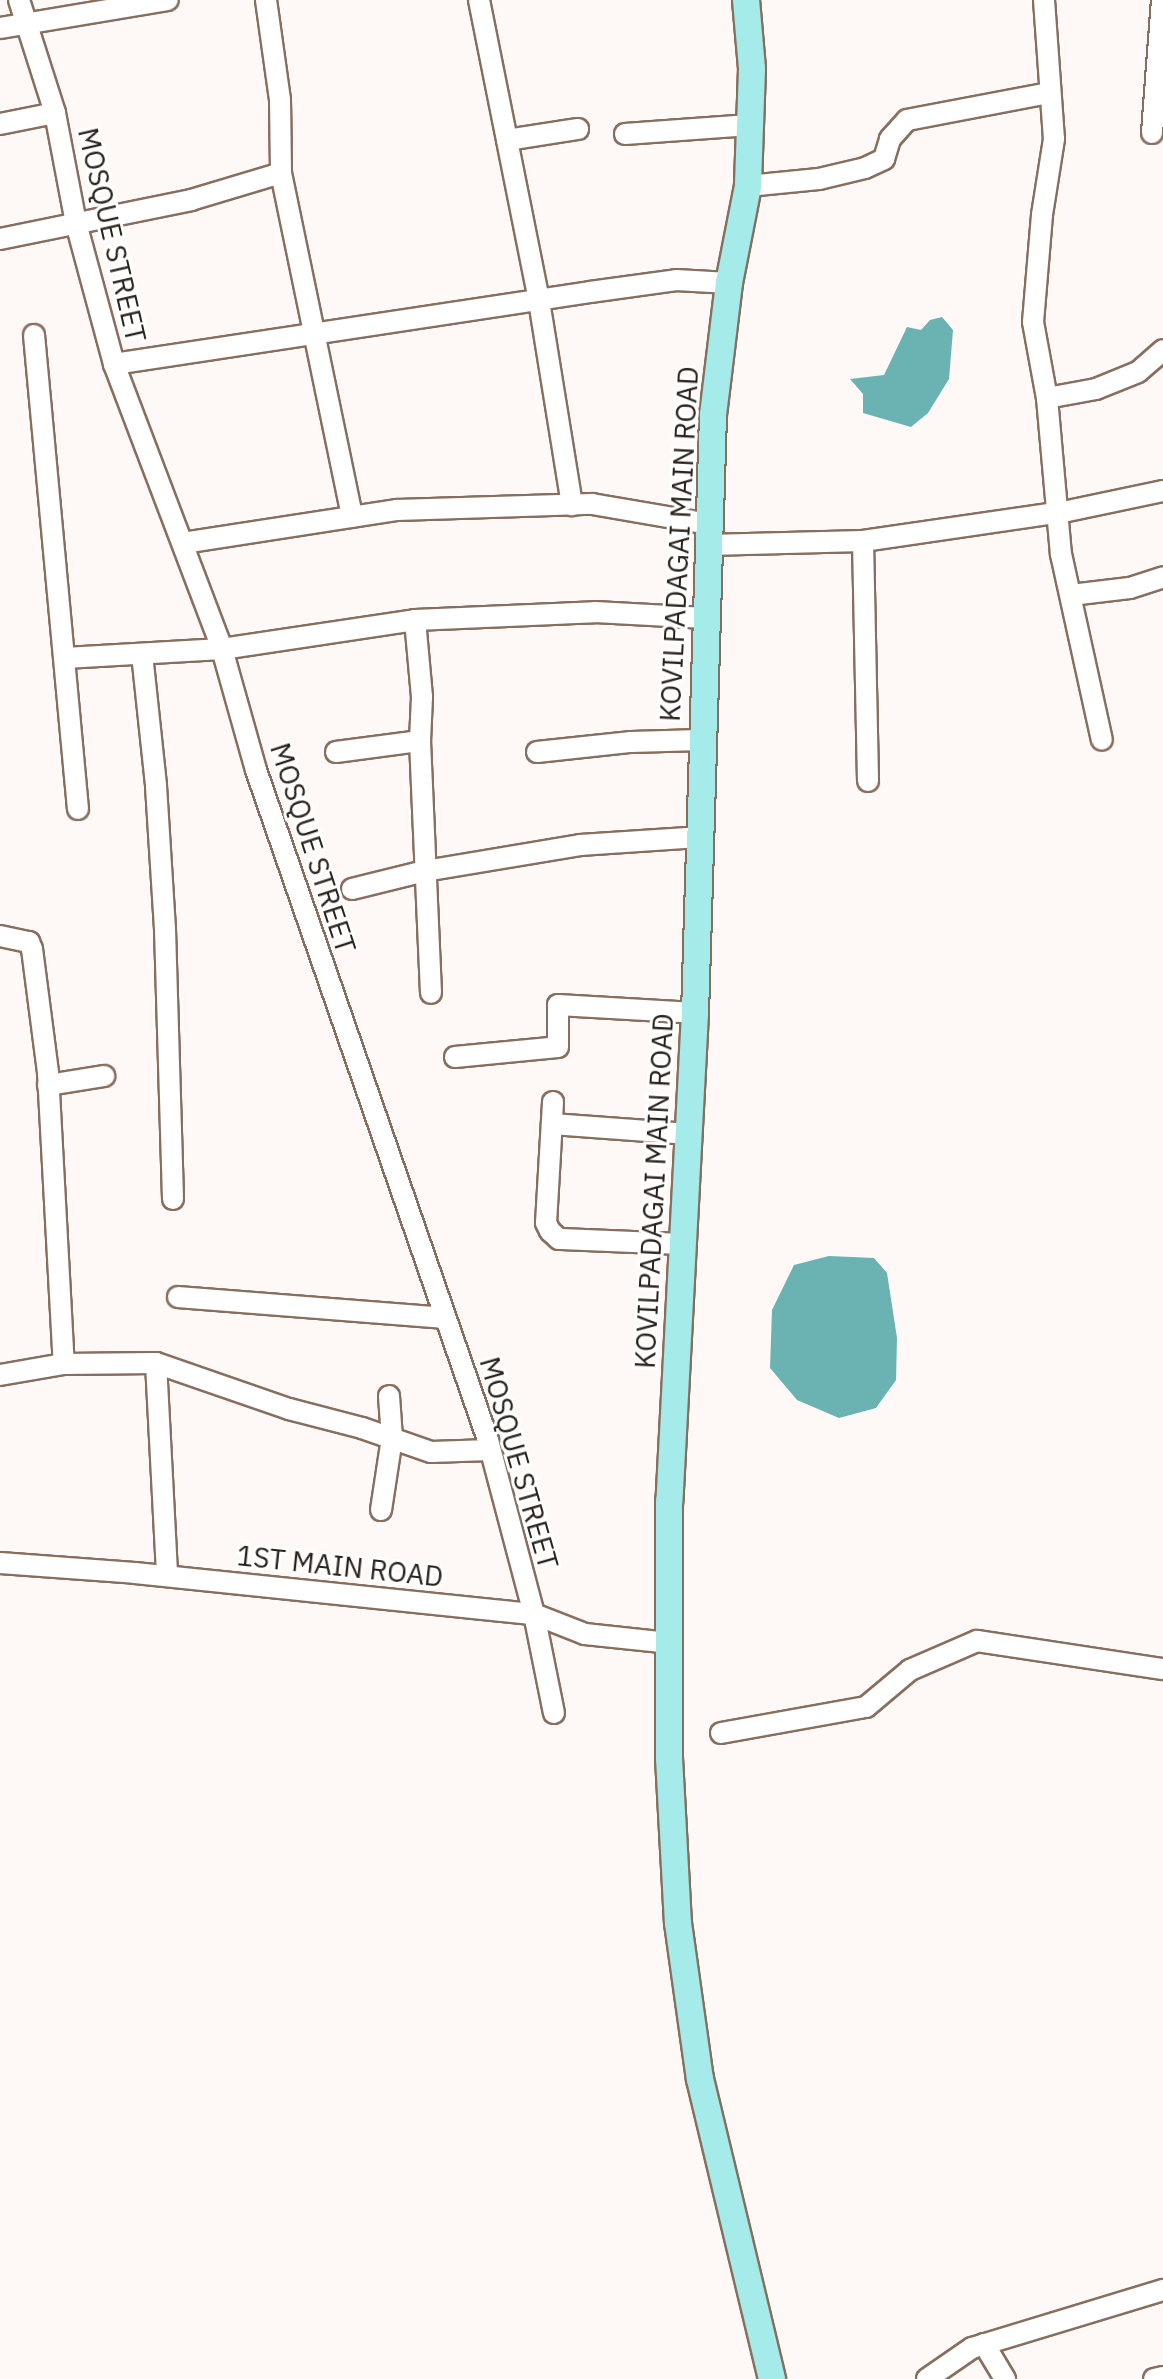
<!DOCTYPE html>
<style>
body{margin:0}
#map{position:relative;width:1163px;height:2379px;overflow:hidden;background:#fef9f6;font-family:"IBM Plex Sans",sans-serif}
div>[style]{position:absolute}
.water>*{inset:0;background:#6bb2b3}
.roads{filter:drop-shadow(2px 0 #876f60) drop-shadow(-2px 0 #876f60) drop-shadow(0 2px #876f60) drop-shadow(0 -2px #876f60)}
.minor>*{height:20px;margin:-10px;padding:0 10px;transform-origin:10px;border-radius:10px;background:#fff}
.major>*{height:26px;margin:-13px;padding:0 13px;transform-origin:13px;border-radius:13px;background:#a5ebe9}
span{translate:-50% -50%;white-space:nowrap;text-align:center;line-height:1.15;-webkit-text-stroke:6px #fff;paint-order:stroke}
.street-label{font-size:28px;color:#2a211b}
</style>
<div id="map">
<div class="water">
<i style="clip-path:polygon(942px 317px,953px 330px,949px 379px,928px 413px,911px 427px,863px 413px,863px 394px,850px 379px,884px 375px,907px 327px,921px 330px,930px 320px)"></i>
<i style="clip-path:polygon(829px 1256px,874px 1258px,887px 1273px,897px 1338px,896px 1380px,876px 1408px,839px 1418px,797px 1400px,770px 1368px,772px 1310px,794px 1265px)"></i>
</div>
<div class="roads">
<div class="minor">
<i style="left:19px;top:0;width:119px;rotate:72.3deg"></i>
<i style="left:55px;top:113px;width:112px;rotate:79.2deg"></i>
<i style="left:76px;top:223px;width:146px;rotate:74.9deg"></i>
<i style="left:114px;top:364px;width:305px;rotate:69.2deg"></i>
<i style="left:222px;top:649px;width:126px;rotate:74.3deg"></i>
<i style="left:256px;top:770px;width:709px;rotate:70.9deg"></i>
<i style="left:488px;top:1440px;width:180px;rotate:75.2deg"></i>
<i style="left:534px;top:1614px;width:101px;rotate:78.6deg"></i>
<i style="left:266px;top:0;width:101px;rotate:82deg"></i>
<i style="left:280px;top:100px;width:73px;rotate:89.2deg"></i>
<i style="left:281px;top:173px;width:351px;rotate:78.3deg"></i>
<i style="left:479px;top:0;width:307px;rotate:78.7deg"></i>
<i style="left:539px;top:301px;width:207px;rotate:80.8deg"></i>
<i style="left:1044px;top:0;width:139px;rotate:85.9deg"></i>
<i style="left:1054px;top:139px;width:77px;rotate:99deg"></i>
<i style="left:1042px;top:215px;width:107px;rotate:94.8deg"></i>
<i style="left:1033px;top:322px;width:77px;rotate:79.6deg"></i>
<i style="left:1047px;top:398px;width:157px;rotate:84.9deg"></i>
<i style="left:1061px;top:554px;width:190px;rotate:77.6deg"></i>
<i style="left:0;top:28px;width:170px;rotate:-9.5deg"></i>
<i style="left:0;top:124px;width:56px;rotate:-11.3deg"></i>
<i style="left:1152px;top:133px;width:133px;rotate:-85.7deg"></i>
<i style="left:625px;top:134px;width:125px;rotate:-4.1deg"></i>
<i style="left:507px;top:140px;width:72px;rotate:-8.8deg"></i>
<i style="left:748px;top:186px;width:71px;rotate:-5.6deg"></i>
<i style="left:819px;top:179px;width:47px;rotate:-13.4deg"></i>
<i style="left:865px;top:168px;width:21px;rotate:-25deg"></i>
<i style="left:884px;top:159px;width:21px;rotate:-73deg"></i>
<i style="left:890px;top:139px;width:25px;rotate:-48deg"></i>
<i style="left:907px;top:120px;width:145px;rotate:-10.8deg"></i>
<i style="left:0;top:239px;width:195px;rotate:-11.5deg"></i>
<i style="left:191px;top:200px;width:94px;rotate:-16.7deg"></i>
<i style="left:34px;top:335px;width:476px;rotate:84.7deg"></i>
<i style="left:114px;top:364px;width:481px;rotate:-8.6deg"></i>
<i style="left:590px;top:292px;width:87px;rotate:-7.9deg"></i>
<i style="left:676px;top:280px;width:53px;rotate:3.2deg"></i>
<i style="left:1047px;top:398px;width:50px;rotate:-10.4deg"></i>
<i style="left:1096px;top:389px;width:45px;rotate:-22deg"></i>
<i style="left:1138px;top:372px;width:33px;rotate:-41deg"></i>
<i style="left:863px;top:541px;width:240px;rotate:88.8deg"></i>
<i style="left:183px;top:543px;width:217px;rotate:-8.8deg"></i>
<i style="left:397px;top:510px;width:195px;rotate:-1.8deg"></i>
<i style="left:592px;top:504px;width:119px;rotate:9.7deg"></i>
<i style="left:708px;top:545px;width:155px;rotate:-1.5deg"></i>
<i style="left:863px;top:541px;width:202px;rotate:-8.3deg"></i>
<i style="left:1063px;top:512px;width:102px;rotate:-11.9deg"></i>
<i style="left:1071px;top:595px;width:59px;rotate:-6.8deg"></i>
<i style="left:1130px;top:588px;width:35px;rotate:-18deg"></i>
<i style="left:415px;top:620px;width:77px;rotate:84.8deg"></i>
<i style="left:422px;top:697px;width:44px;rotate:92.6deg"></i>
<i style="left:420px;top:741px;width:252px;rotate:87.5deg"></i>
<i style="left:142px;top:654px;width:133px;rotate:83.9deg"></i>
<i style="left:156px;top:786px;width:143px;rotate:86.4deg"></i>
<i style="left:165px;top:929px;width:270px;rotate:88.3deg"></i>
<i style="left:65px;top:658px;width:157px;rotate:-3.3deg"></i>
<i style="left:222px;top:649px;width:195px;rotate:-8.5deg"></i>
<i style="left:415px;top:620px;width:180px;rotate:-2.5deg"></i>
<i style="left:595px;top:612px;width:111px;rotate:3.1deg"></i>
<i style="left:336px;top:752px;width:85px;rotate:-7.5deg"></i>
<i style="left:537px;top:752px;width:95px;rotate:-6.1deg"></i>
<i style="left:631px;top:742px;width:70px;rotate:-1.6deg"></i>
<i style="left:352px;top:889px;width:75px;rotate:-13.9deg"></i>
<i style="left:425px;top:871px;width:157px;rotate:-9.5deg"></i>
<i style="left:580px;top:845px;width:119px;rotate:-3.8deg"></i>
<i style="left:0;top:936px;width:30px;rotate:12deg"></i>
<i style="left:29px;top:942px;width:8px;rotate:67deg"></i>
<i style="left:32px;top:949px;width:125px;rotate:82.6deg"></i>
<i style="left:48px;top:1073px;width:291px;rotate:86.9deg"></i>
<i style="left:455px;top:1057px;width:103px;rotate:-5.5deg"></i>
<i style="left:558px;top:1047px;width:42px;rotate:-90deg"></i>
<i style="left:558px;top:1005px;width:137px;rotate:3.3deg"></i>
<i style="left:48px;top:1085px;width:57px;rotate:-9.1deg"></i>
<i style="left:553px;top:1102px;width:121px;rotate:93.3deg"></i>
<i style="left:546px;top:1223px;width:9px;rotate:63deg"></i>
<i style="left:550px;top:1231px;width:12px;rotate:42deg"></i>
<i style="left:559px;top:1239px;width:125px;rotate:2.3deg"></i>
<i style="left:552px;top:1124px;width:137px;rotate:4.2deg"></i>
<i style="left:178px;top:1297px;width:268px;rotate:4.5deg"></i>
<i style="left:156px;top:1363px;width:213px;rotate:87deg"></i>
<i style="left:0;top:1375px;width:65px;rotate:-9.8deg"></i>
<i style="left:64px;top:1364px;width:92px;rotate:-0.6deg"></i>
<i style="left:156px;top:1363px;width:141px;rotate:19.1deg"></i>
<i style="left:289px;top:1409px;width:75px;rotate:14.6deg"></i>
<i style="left:362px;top:1428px;width:73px;rotate:19.2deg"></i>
<i style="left:431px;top:1452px;width:59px;rotate:-1.9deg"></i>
<i style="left:381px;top:1510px;width:73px;rotate:-81.3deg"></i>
<i style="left:392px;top:1438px;width:42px;rotate:-94.1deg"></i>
<i style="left:0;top:1563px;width:135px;rotate:4.2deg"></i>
<i style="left:135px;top:1573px;width:401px;rotate:5.9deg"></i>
<i style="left:534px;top:1614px;width:55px;rotate:21.4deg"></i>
<i style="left:585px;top:1634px;width:84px;rotate:6.1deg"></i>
<i style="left:721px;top:1733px;width:147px;rotate:-10.2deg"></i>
<i style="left:866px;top:1707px;width:57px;rotate:-40.1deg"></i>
<i style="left:910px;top:1670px;width:73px;rotate:-23.4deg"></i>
<i style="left:977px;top:1641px;width:188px;rotate:8.6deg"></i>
<i style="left:984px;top:2344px;width:41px;rotate:59deg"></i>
<i style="left:927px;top:2379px;width:55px;rotate:-34.6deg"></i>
<i style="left:972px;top:2348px;width:200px;rotate:-16.9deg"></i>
<i style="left:1154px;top:2379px;width:9px;rotate:-13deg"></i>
</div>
<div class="major">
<i style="left:746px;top:0;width:69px;rotate:85deg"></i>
<i style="left:752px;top:69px;width:117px;rotate:92deg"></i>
<i style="left:748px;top:186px;width:99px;rotate:101.1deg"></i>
<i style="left:729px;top:283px;width:133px;rotate:96.9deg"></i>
<i style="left:713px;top:415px;width:598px;rotate:91.72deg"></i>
<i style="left:695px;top:1013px;width:489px;rotate:93deg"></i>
<i style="left:669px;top:1501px;width:257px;rotate:90deg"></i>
<i style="left:669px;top:1758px;width:165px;rotate:86.9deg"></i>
<i style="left:678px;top:1923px;width:158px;rotate:82deg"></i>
<i style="left:700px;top:2079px;width:309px;rotate:76.5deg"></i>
</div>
</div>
<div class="street-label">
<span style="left:112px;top:235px;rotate:77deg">MOSQUE STREET</span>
<span style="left:679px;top:544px;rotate:-87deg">KOVILPADAGAI MAIN ROAD</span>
<span style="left:313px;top:848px;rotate:72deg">MOSQUE STREET</span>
<span style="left:654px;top:1191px;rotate:-87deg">KOVILPADAGAI MAIN ROAD</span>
<span style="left:519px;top:1463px;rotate:74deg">MOSQUE STREET</span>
<span style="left:340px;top:1566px;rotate:6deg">1ST MAIN ROAD</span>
</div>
</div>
